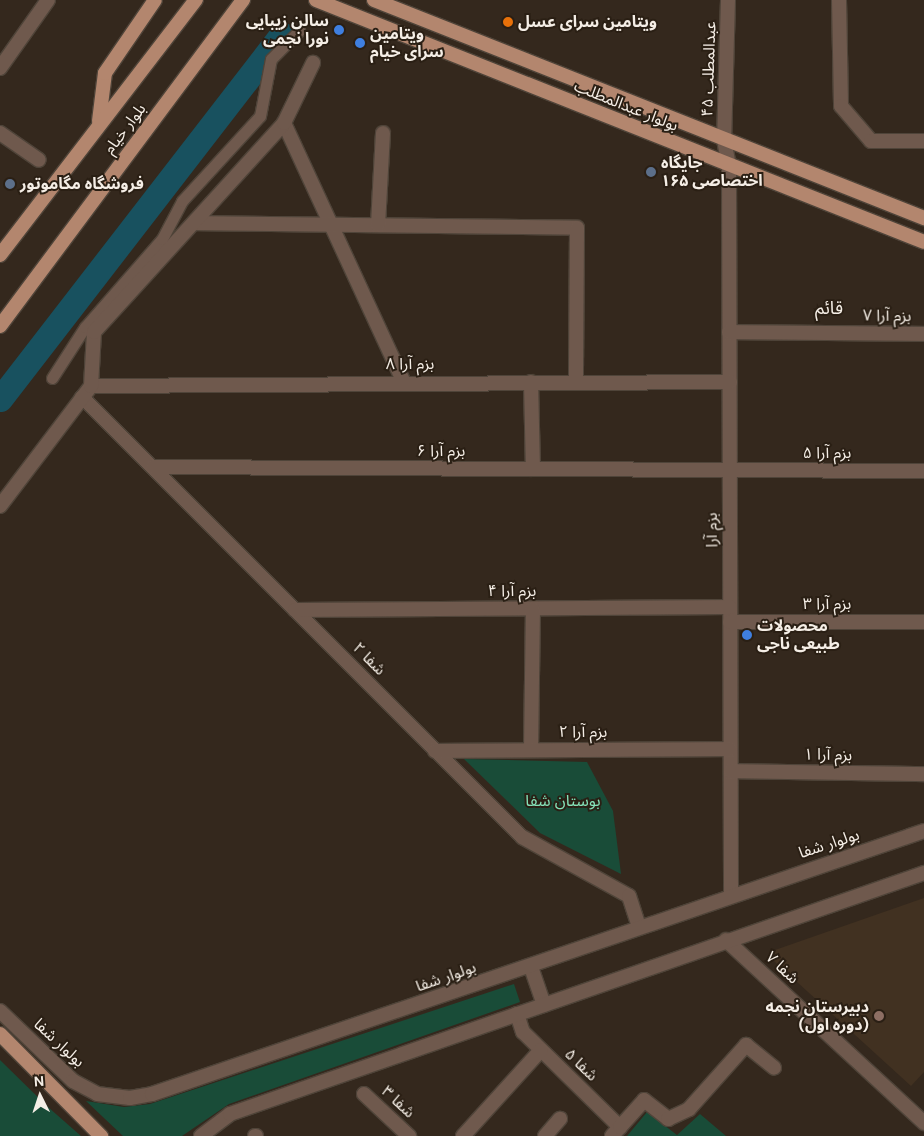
<!DOCTYPE html>
<meta charset="utf-8">
<style>
body{margin:0}
#map{position:relative;width:924px;height:1136px;overflow:hidden;background:#34281d;font-family:"DM Sans","Noto Sans Arabic",sans-serif}
div>[style]{position:absolute}
.built>*{inset:0;background:#413121}
.green>*{inset:0;background:#194c38}
.river>*{height:25px;margin:-12.5px;padding:0 12.5px;transform-origin:12.5px;border-radius:12.5px;background:#18515f}
.roads{filter:drop-shadow(1px 0 #4f4439) drop-shadow(-1px 0 #4f4439) drop-shadow(0 1px #4f4439) drop-shadow(0 -1px #4f4439)}
.pedestrian>*{height:11px;margin:-5.5px;padding:0 5.5px;transform-origin:5.5px;border-radius:5.5px;background:#6f594d}
.minor>*{height:14px;margin:-7px;padding:0 7px;transform-origin:7px;border-radius:7px;background:#6f594d}
.tertiary>*{height:14px;margin:-7px;padding:0 7px;transform-origin:7px;border-radius:7px;background:#6f594d}
.primary>*{height:14px;margin:-7px;padding:0 7px;transform-origin:7px;border-radius:7px;background:#b3866e}
.dots>*{width:14px;height:14px;translate:-50% -50%;box-sizing:border-box;border:2px solid #2a1f14;border-radius:50%}
span{translate:-50% -50%;white-space:nowrap;text-align:center;line-height:1.15;-webkit-text-stroke:4px #2a1f14;paint-order:stroke}
.poi-label{font-size:16px;color:#f5eee6;font-weight:700}
.right{translate:-100% -50%;text-align:right}
.left{translate:0 -50%;text-align:left}
.street-label{font-size:16px;color:#f5eee6}
.park-label{font-size:16px;color:#85e1b8}
.neighbourhood-label{font-size:18px;color:#f5eee6}
.north{position:absolute;left:15px;top:1071px;width:50px;height:50px;-webkit-text-stroke:4px #2a1f14;paint-order:stroke;rotate:356deg;font-size:14px;font-weight:700;line-height:20px;text-align:center;color:#f5eee6}
.north::after{content:'';display:block;margin:auto;width:18px;height:22px;background:#f5eee6;clip-path:polygon(50% 0,100% 100%,50% 72%,0 100%)}
</style>
<div id="map">
<div class="built">
<i style="clip-path:polygon(924px 898px,924px 1072px,911px 1086px,774px 961px,775px 950px)"></i>
</div>
<div class="green">
<i style="clip-path:polygon(464px 759px,587px 762px,613px 811px,621px 874px,540px 833px)"></i>
<i style="clip-path:polygon(514px 984px,520px 1002px,229px 1104px,182px 1136px,123px 1136px,86px 1101px,124px 1107px,150px 1104px)"></i>
<i style="clip-path:polygon(0 1060px,48px 1107px,81px 1136px,0 1136px)"></i>
<i style="clip-path:polygon(647px 1112px,677px 1135px,700px 1114px,726px 1136px,627px 1136px)"></i>
</div>
<div class="river">
<i style="left:0;top:399px;width:461px;rotate:-52.3deg"></i>
</div>
<div class="roads">
<div class="pedestrian">
<i style="left:52px;top:378px;width:61px;rotate:-57.1deg"></i>
<i style="left:85px;top:327px;width:117px;rotate:-48.8deg"></i>
<i style="left:162px;top:239px;width:43px;rotate:-62.2deg"></i>
<i style="left:182px;top:201px;width:115px;rotate:-47.5deg"></i>
<i style="left:260px;top:116px;width:58px;rotate:-79.1deg"></i>
<i style="left:271px;top:59px;width:40px;rotate:-45deg"></i>
</div>
<div class="minor">
<i style="left:728px;top:0;width:140px;rotate:91.6deg"></i>
<i style="left:724px;top:140px;width:25px;rotate:79deg"></i>
<i style="left:729px;top:165px;width:730px;rotate:89.84deg"></i>
<i style="left:839px;top:0;width:106px;rotate:88.9deg"></i>
<i style="left:841px;top:106px;width:46px;rotate:49.4deg"></i>
<i style="left:871px;top:141px;width:53px"></i>
<i style="left:0;top:68px;width:83px;rotate:-54.8deg"></i>
<i style="left:284px;top:123px;width:284px;rotate:65.2deg"></i>
<i style="left:0;top:133px;width:47px;rotate:34.7deg"></i>
<i style="left:194px;top:223px;width:383px;rotate:0.7deg"></i>
<i style="left:577px;top:228px;width:154px;rotate:90.4deg"></i>
<i style="left:378px;top:225px;width:92px;rotate:-86.9deg"></i>
<i style="left:729px;top:332px;width:195px;rotate:0.6deg"></i>
<i style="left:531px;top:382px;width:87px;rotate:88.7deg"></i>
<i style="left:91px;top:386px;width:639px;rotate:-0.36deg"></i>
<i style="left:82px;top:397px;width:622px;rotate:45deg"></i>
<i style="left:522px;top:837px;width:122px;rotate:28.9deg"></i>
<i style="left:629px;top:896px;width:33px;rotate:72deg"></i>
<i style="left:153px;top:467px;width:771px;rotate:0.3deg"></i>
<i style="left:0;top:506px;width:151px;rotate:-52.8deg"></i>
<i style="left:91px;top:386px;width:54px;rotate:-86.8deg"></i>
<i style="left:94px;top:332px;width:282px;rotate:-47.7deg"></i>
<i style="left:284px;top:123px;width:67px;rotate:-64.2deg"></i>
<i style="left:295px;top:610px;width:435px;rotate:-0.4deg"></i>
<i style="left:730px;top:622px;width:194px"></i>
<i style="left:531px;top:750px;width:141px;rotate:-89.2deg"></i>
<i style="left:435px;top:751px;width:295px;rotate:-0.4deg"></i>
<i style="left:731px;top:771px;width:193px;rotate:0.9deg"></i>
<i style="left:517px;top:1014px;width:19px;rotate:72deg"></i>
<i style="left:523px;top:1032px;width:136px;rotate:44.4deg"></i>
<i style="left:620px;top:1127px;width:12px;rotate:132deg"></i>
<i style="left:364px;top:1094px;width:62px;rotate:43deg"></i>
<i style="left:620px;top:1127px;width:36px;rotate:-48deg"></i>
<i style="left:644px;top:1100px;width:31px;rotate:38deg"></i>
<i style="left:668px;top:1119px;width:23px;rotate:-25deg"></i>
<i style="left:689px;top:1109px;width:86px;rotate:-48.3deg"></i>
<i style="left:746px;top:1045px;width:36px;rotate:39deg"></i>
<i style="left:255px;top:1136px;width:1px"></i>
<i style="left:463px;top:1136px;width:116px;rotate:-47.8deg"></i>
<i style="left:545px;top:1136px;width:23px;rotate:-49deg"></i>
</div>
<div class="tertiary">
<i style="left:726px;top:940px;width:270px;rotate:42.7deg"></i>
<i style="left:531px;top:967px;width:40px;rotate:71.1deg"></i>
<i style="left:0;top:1011px;width:101px;rotate:43.8deg"></i>
<i style="left:73px;top:1081px;width:27px;rotate:28deg"></i>
<i style="left:97px;top:1094px;width:33px;rotate:7deg"></i>
<i style="left:130px;top:1098px;width:22px;rotate:-10deg"></i>
<i style="left:152px;top:1094px;width:816px;rotate:-18.81deg"></i>
<i style="left:201px;top:1136px;width:36px;rotate:-37deg"></i>
<i style="left:230px;top:1114px;width:735px;rotate:-19.15deg"></i>
</div>
<div class="primary">
<i style="left:316px;top:0;width:654px;rotate:21.7deg"></i>
<i style="left:374px;top:0;width:592px;rotate:21.62deg"></i>
<i style="left:99px;top:121px;width:48px;rotate:-82.9deg"></i>
<i style="left:105px;top:73px;width:88px;rotate:-55.6deg"></i>
<i style="left:0;top:255px;width:322px;rotate:-52.5deg"></i>
<i style="left:0;top:326px;width:407px;rotate:-53.3deg"></i>
<i style="left:0;top:1034px;width:144px;rotate:45.3deg"></i>
</div>
</div>
<div class="dots">
<i style="left:508px;top:22px;background:#e8710a"></i>
<i style="left:339px;top:30px;background:#3f7fe0"></i>
<i style="left:360px;top:43px;background:#3f7fe0"></i>
<i style="left:651px;top:172px;background:#5c6f8a"></i>
<i style="left:10px;top:184px;background:#5c6f8a"></i>
<i style="left:747px;top:635px;background:#3f7fe0"></i>
<i style="left:879px;top:1016px;background:#8d6e63"></i>
</div>
<div class="poi-label">
<span class="right" style="left:329px;top:30px">سالن زیبایی<br>نورا نجمی</span>
<span class="left" style="left:518px;top:22px">ویتامین سرای عسل</span>
<span class="left" style="left:370px;top:43px">ویتامین<br>سرای خیام</span>
<span class="left" style="left:661px;top:172px">جایگاه<br>اختصاصی ۱۶۵</span>
<span class="left" style="left:20px;top:184px">فروشگاه مگاموتور</span>
<span class="left" style="left:757px;top:635px">محصولات<br>طبیعی ناجی</span>
<span class="right" style="left:869px;top:1016px">دبیرستان نجمه<br>(دوره اول)</span>
</div>
<div class="street-label">
<span style="left:709px;top:69px;rotate:-88deg">عبدالمطلب ۴۵</span>
<span style="left:626px;top:106px;rotate:22deg">بولوار عبدالمطلب</span>
<span style="left:125px;top:129px;rotate:-53deg">بلوار خیام</span>
<span style="left:887px;top:316px;rotate:1deg">بزم آرا ۷</span>
<span style="left:410px;top:364px">بزم آرا ۸</span>
<span style="left:441px;top:451px">بزم آرا ۶</span>
<span style="left:827px;top:453px">بزم آرا ۵</span>
<span style="left:712px;top:530px;rotate:-90deg">بزم آرا</span>
<span style="left:512px;top:591px">بزم آرا ۴</span>
<span style="left:827px;top:604px">بزم آرا ۳</span>
<span style="left:369px;top:659px;rotate:45deg">شفا ۲</span>
<span style="left:583px;top:732px">بزم آرا ۲</span>
<span style="left:828px;top:755px;rotate:1deg">بزم آرا ۱</span>
<span style="left:829px;top:844px;rotate:-18deg">بولوار شفا</span>
<span style="left:782px;top:968px;rotate:43deg">شفا ۷</span>
<span style="left:446px;top:977px;rotate:-19deg">بولوار شفا</span>
<span style="left:59px;top:1043px;rotate:43deg">بولوار شفا</span>
<span style="left:581px;top:1065px;rotate:44deg">شفا ۵</span>
<span style="left:398px;top:1102px;rotate:43deg">شفا ۳</span>
</div>
<div class="park-label">
<span style="left:563px;top:801px">بوستان شفا</span>
</div>
<div class="neighbourhood-label">
<span style="left:829px;top:308px">قائم</span>
</div>
<div class="north">N</div>
</div>
